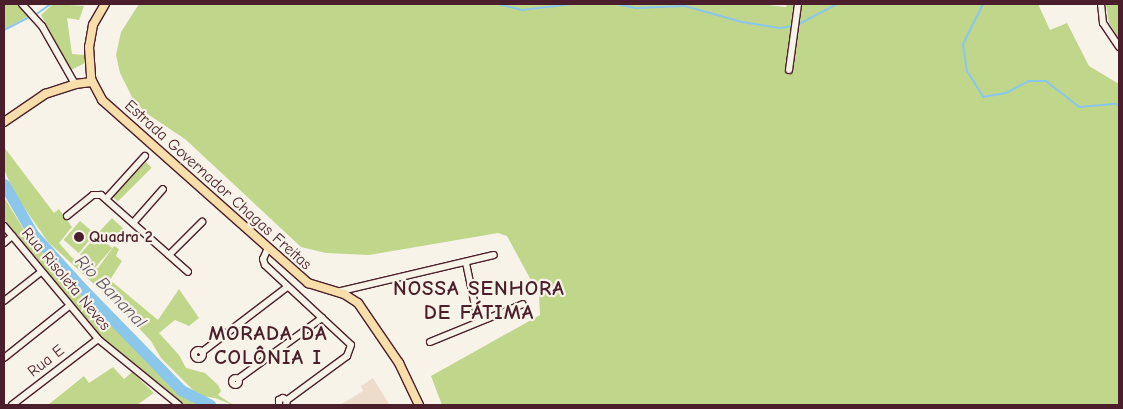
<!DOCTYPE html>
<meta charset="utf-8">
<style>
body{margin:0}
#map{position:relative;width:1123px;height:409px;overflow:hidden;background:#f7f3e8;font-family:"Comic Neue",sans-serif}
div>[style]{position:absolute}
.built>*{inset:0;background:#eddccc}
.green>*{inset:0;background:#c0d68b;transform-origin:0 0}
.stream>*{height:2px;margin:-1px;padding:0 1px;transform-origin:1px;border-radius:1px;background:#8bc7eb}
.river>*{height:11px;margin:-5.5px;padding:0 5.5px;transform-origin:5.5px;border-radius:5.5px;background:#8bc7eb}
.roads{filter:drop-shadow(1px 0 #4a1f2b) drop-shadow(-1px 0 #4a1f2b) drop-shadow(0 1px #4a1f2b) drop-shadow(0 -1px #4a1f2b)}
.minor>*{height:6px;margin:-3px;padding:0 3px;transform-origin:3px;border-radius:3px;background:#f7f3e8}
.minor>.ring{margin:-3px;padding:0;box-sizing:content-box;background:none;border:6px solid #f7f3e8;border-radius:50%}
.major>*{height:8px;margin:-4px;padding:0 4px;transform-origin:4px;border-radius:4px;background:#f8deab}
.dots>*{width:14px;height:14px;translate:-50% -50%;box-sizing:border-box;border:2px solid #f7f3e8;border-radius:50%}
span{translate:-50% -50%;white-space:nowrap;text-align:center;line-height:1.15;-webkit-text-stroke:4.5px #f7f3e8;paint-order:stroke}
.street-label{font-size:16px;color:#4a1f2b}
.poi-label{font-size:16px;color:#4a1f2b;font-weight:700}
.left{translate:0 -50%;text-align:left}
.water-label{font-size:18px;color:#5e5165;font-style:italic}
.district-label{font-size:21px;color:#4a1f2b;font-weight:700;letter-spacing:1px}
.frame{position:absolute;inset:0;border:5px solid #4a1f2b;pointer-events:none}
</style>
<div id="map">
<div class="built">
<i style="clip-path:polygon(373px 378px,389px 404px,340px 405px,363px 391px,361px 386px)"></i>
</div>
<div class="green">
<i style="clip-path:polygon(4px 4px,17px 4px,29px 16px,4px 29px)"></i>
<i style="clip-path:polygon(53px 4px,84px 6px,79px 20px,67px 18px,72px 54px,85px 55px,87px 62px,71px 70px,41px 15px)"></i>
<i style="clip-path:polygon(139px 4px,760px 4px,786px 7px,787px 4px,1038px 4px,1050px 30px,1067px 23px,1089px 66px,1119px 84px,1119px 405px,442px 405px,431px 376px,540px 315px,539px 295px,507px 236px,498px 233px,369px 255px,326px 253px,301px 247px,185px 139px,146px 113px,133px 99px,120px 73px,116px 55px,121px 32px)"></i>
<i style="clip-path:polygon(1106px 4px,1119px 4px,1119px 39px,1109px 23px)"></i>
<i style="clip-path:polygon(4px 147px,54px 213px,59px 209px,72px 227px,59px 243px,77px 263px,88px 270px,98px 268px,114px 246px,119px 249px,116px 256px,122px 261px,110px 280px,158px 320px,179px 289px,199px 318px,189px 326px,175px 320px,159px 333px,179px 355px,186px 368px,205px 373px,218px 385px,221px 391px,218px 395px,233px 405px,215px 398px,200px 396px,193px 390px,161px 358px,151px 341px,119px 307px,48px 242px,14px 193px,4px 169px)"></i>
<i style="left:146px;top:162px;width:8px;height:48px;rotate:45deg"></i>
<i style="clip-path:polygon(4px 197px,30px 240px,111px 318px,161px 375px,181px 392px,206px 405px,183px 405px,101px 338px,4px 219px)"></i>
<i style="left:112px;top:218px;width:16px;height:20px;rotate:43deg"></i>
<i style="left:80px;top:221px;width:20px;height:25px;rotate:41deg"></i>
<i style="left:97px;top:235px;width:20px;height:26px;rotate:41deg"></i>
<i style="clip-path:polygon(113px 367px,124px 379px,132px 372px,154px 393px,137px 405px,48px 405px,84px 376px,89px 383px)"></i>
</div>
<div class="stream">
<i style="left:498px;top:4px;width:25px;rotate:14deg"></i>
<i style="left:522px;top:10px;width:50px;rotate:-6.8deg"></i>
<i style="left:617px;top:4px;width:19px;rotate:12deg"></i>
<i style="left:636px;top:8px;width:49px;rotate:-2.3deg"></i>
<i style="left:685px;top:6px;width:59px;rotate:15.7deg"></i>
<i style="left:742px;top:22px;width:38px;rotate:9deg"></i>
<i style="left:780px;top:28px;width:13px;rotate:-9deg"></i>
<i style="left:983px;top:4px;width:45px;rotate:116.6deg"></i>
<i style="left:963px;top:44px;width:27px;rotate:82deg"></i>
<i style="left:967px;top:71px;width:31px;rotate:58deg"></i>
<i style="left:983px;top:97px;width:23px;rotate:-10deg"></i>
<i style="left:1006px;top:93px;width:26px;rotate:-28deg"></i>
<i style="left:1029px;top:81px;width:17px"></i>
<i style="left:1046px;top:81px;width:42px;rotate:38.2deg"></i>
<i style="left:1079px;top:107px;width:37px;rotate:-5deg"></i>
<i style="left:1116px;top:104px;width:4px;rotate:45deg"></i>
<i style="left:35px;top:15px;width:19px;rotate:-35deg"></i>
<i style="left:797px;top:25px;width:45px;rotate:-27.7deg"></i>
<i style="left:4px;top:30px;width:29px;rotate:-27deg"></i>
</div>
<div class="river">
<i style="left:4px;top:184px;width:58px;rotate:59.9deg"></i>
<i style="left:33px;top:234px;width:70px;rotate:47.9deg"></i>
<i style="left:80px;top:286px;width:145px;rotate:45.8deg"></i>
<i style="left:181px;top:390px;width:33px;rotate:27deg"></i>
</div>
<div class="roads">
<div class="minor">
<i style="left:22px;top:4px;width:30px;rotate:48deg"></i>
<i style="left:42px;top:26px;width:67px;rotate:60.4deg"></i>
<i style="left:1101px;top:4px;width:19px;rotate:84deg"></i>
<i style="left:1103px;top:23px;width:29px;rotate:56deg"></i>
<i style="left:789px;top:70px;width:67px;rotate:-82.2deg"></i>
<i style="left:106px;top:199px;width:58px;rotate:-47.8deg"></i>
<i style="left:67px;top:216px;width:33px;rotate:-39deg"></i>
<i style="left:93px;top:195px;width:8px"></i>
<i style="left:101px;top:195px;width:116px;rotate:41.5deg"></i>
<i style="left:133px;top:223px;width:45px;rotate:-48.6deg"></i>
<i style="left:4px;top:226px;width:147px;rotate:50.2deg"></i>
<i style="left:98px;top:339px;width:104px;rotate:39.2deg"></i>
<i style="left:4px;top:243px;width:11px;rotate:-41deg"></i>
<i style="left:268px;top:248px;width:12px;rotate:114deg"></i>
<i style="left:263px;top:259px;width:6px;rotate:72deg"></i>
<i style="left:265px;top:265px;width:117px;rotate:42.9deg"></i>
<i style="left:351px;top:345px;width:12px;rotate:110deg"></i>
<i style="left:347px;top:356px;width:74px;rotate:143.7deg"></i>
<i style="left:169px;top:255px;width:47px;rotate:-45deg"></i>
<i style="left:466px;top:263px;width:58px;rotate:78.1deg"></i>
<i style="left:337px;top:292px;width:161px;rotate:-13.3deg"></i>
<i style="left:4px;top:301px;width:47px;rotate:-38.1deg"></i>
<i style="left:430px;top:342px;width:100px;rotate:-22.2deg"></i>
<i class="ring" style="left:193.5px;top:349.5px;width:3px;height:3px"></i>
<i style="left:202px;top:352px;width:107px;rotate:-37.4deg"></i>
<i style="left:4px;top:358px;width:82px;rotate:-38.6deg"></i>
<i class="ring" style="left:231.5px;top:377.5px;width:1px;height:1px"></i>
<i style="left:238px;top:379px;width:104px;rotate:-36deg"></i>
<i style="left:12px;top:405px;width:108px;rotate:-37.5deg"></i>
<i style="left:279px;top:405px;width:5px;rotate:-90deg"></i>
<i style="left:279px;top:400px;width:4px;rotate:-27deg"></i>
<i style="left:283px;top:398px;width:4px;rotate:27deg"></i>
<i style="left:287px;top:400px;width:5px;rotate:101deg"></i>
</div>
<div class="major">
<i style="left:105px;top:4px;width:24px;rotate:120deg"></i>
<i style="left:93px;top:25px;width:22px;rotate:100deg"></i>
<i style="left:89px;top:47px;width:32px;rotate:86deg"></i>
<i style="left:91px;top:79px;width:24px;rotate:62deg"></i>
<i style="left:102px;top:100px;width:276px;rotate:41.6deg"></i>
<i style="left:308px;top:283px;width:38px;rotate:17deg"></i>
<i style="left:344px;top:294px;width:17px;rotate:33deg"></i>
<i style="left:358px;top:303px;width:73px;rotate:55.7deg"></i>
<i style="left:399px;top:363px;width:47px;rotate:64.5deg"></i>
<i style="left:4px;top:122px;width:50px;rotate:-34.3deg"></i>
<i style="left:45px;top:94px;width:32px;rotate:-18deg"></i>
<i style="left:75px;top:84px;width:17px;rotate:-7deg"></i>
</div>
</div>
<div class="dots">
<i style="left:79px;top:237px;background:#4a1f2b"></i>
</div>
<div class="street-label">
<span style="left:218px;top:185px;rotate:42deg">Estrada Governador Chagas Freitas</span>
<span style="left:66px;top:279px;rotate:50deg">Rua Risoleta Neves</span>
<span style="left:46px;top:361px;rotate:-38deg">Rua E</span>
</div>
<div class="poi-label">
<span class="left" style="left:89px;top:237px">Quadra 2</span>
</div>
<div class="water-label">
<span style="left:110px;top:292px;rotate:46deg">Rio Bananal</span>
</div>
<div class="district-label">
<span style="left:479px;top:300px">NOSSA SENHORA<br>DE FÁTIMA</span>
<span style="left:268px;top:345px">MORADA DA<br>COLÔNIA I</span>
</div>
<div class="frame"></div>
</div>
